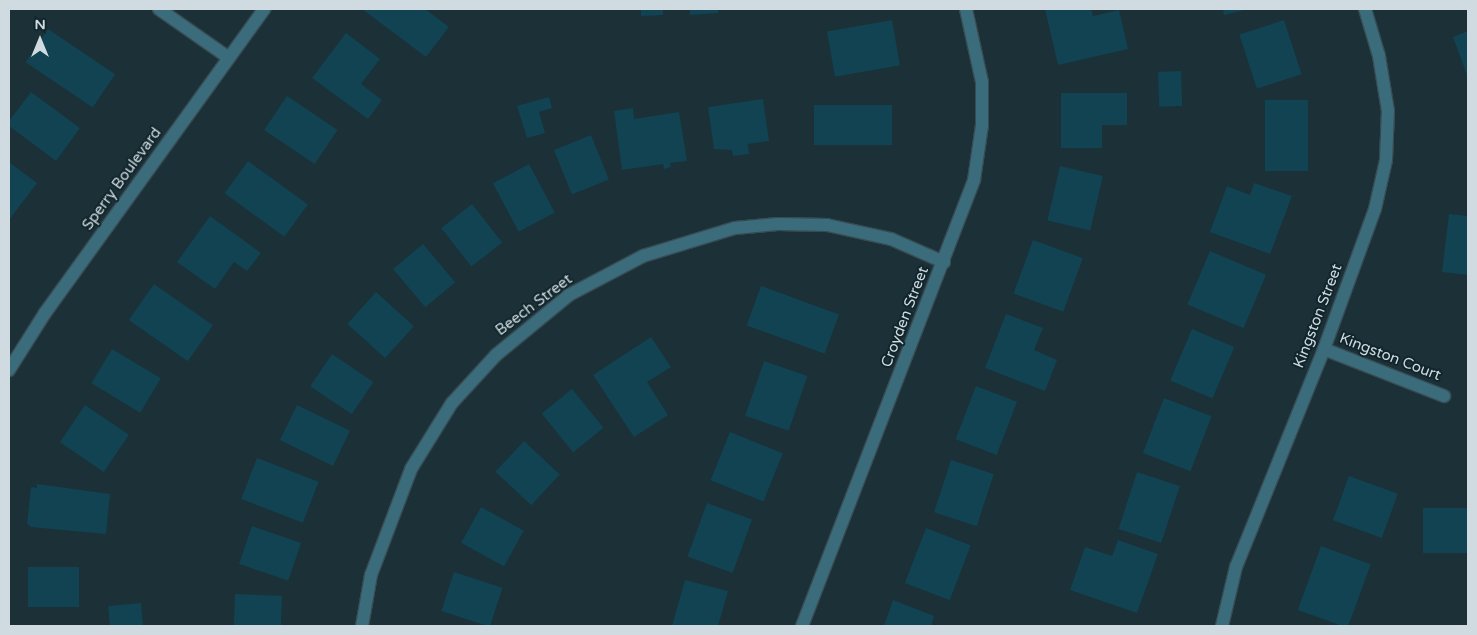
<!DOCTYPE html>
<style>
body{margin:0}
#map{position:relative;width:1477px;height:635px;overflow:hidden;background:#1b3037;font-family:"Varela Round",sans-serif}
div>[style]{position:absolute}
.building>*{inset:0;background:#114352;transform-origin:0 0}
.roads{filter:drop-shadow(1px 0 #384b52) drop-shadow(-1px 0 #384b52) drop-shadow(0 1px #384b52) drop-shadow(0 -1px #384b52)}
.minor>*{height:12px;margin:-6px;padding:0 6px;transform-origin:6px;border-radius:6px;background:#3b6c7c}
span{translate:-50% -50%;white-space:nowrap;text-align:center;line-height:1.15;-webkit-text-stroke:4px #11262c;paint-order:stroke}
.street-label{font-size:15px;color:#cfdbe0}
.frame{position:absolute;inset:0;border:10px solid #cfdbe0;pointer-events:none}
.north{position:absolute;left:15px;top:15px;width:50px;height:50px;-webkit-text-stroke:4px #11262c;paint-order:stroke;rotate:0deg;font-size:14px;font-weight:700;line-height:20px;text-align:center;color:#cfdbe0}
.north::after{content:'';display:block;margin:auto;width:18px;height:22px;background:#cfdbe0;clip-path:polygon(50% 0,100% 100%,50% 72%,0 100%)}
</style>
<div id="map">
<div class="building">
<i style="clip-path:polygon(362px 9px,425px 9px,449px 27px,426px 57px)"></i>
<i style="clip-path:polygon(641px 9px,663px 9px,663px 15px,641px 16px)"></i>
<i style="clip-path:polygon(690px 9px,718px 9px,718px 13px,690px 15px)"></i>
<i style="clip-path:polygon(1045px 9px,1091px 9px,1093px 16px,1119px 10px,1128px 49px,1058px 65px)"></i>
<i style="clip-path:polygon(1223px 9px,1248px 9px,1224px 15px)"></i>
<i style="left:892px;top:20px;width:46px;height:66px;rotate:80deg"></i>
<i style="left:1284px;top:20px;width:57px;height:47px;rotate:72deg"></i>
<i style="left:48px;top:29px;width:81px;height:40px;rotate:34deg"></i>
<i style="clip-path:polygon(1468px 31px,1468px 74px,1467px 75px,1453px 37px)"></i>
<i style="clip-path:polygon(346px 33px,380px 59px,361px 84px,382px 100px,368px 119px,312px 78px)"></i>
<i style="left:1181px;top:71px;width:35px;height:23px;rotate:88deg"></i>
<i style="clip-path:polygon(31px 92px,80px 128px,56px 161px,9px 126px,9px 121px)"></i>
<i style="clip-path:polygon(1061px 93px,1127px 93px,1127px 125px,1102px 125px,1102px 148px,1061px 148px)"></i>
<i style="left:287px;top:96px;width:61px;height:41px;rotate:34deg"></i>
<i style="clip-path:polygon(549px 97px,552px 108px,539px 112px,545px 133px,527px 138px,517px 106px)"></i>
<i style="clip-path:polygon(763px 99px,769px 141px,748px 144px,749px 154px,733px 156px,732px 150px,714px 149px,708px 107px)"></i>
<i style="left:1265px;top:100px;width:43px;height:71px"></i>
<i style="left:814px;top:105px;width:78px;height:40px"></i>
<i style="clip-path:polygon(633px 108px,634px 119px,679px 112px,687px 161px,670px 163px,671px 167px,664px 169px,663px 164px,622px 170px,614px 111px)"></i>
<i style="left:591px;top:135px;width:48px;height:40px;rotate:68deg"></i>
<i style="left:248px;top:161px;width:74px;height:40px;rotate:36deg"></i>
<i style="clip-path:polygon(9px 162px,37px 183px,9px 220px)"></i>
<i style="left:529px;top:164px;width:55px;height:41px;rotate:62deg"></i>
<i style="left:1060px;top:166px;width:44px;height:56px;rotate:13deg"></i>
<i style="clip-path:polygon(1254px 183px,1292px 196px,1270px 254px,1210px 232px,1227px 186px,1250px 195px)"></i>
<i style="left:472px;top:204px;width:49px;height:39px;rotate:52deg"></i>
<i style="clip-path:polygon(1449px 214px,1468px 216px,1468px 275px,1442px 272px)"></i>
<i style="clip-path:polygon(210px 216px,261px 253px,247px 271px,234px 262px,215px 289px,177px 262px)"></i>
<i style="left:1033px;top:240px;width:53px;height:57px;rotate:20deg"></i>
<i style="left:423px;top:244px;width:50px;height:39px;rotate:50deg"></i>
<i style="left:1210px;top:251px;width:61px;height:58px;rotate:23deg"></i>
<i style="left:154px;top:284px;width:72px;height:44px;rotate:35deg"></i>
<i style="left:761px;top:286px;width:83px;height:42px;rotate:20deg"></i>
<i style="left:376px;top:292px;width:51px;height:43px;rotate:42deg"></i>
<i style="clip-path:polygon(1006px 314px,1043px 328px,1034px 350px,1057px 360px,1045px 391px,985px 368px)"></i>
<i style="left:1192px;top:329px;width:46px;height:56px;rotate:23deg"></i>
<i style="clip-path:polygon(651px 337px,671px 367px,647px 382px,668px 415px,634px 437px,593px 375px)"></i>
<i style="left:112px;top:349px;width:57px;height:40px;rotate:31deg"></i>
<i style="left:332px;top:354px;width:50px;height:39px;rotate:34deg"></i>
<i style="left:764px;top:361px;width:46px;height:58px;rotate:19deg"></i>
<i style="left:976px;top:386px;width:44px;height:57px;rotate:21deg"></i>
<i style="left:572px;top:389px;width:50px;height:39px;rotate:51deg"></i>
<i style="left:1164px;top:398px;width:51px;height:59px;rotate:21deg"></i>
<i style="left:85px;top:405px;width:53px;height:45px;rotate:34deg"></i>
<i style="left:297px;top:405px;width:59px;height:39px;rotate:26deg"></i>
<i style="left:730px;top:432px;width:57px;height:52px;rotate:22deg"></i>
<i style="left:524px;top:441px;width:49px;height:42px;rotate:43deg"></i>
<i style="left:257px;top:458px;width:66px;height:44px;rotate:21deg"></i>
<i style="left:951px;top:460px;width:45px;height:55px;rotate:18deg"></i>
<i style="left:1137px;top:472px;width:45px;height:60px;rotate:18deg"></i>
<i style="left:1349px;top:476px;width:52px;height:47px;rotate:20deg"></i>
<i style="clip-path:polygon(37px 484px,110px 494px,106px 534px,31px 527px,27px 524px,31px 487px,37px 488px)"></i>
<i style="left:707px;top:503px;width:48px;height:57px;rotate:20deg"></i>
<i style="left:481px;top:507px;width:49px;height:41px;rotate:29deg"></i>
<i style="left:1468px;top:508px;width:45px;height:45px;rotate:90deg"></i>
<i style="left:252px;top:526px;width:52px;height:40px;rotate:19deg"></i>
<i style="left:926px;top:528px;width:48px;height:59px;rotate:21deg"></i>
<i style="clip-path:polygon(1118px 540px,1158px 554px,1137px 613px,1070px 590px,1085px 547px,1112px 556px)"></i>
<i style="left:1321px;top:546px;width:53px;height:68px;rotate:20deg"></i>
<i style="left:28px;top:567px;width:51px;height:40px"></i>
<i style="left:454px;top:572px;width:51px;height:41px;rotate:18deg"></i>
<i style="clip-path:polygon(685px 580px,728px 591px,718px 626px,672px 626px)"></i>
<i style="left:235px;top:594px;width:47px;height:32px;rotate:2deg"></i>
<i style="clip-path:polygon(893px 600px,934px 616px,931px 626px,884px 626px)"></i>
<i style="left:141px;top:603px;width:23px;height:33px;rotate:85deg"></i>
</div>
<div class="roads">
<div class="minor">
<i style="left:159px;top:9px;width:85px;rotate:35deg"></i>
<i style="left:1324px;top:349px;width:129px;rotate:21.4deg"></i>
<i style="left:9px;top:370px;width:67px;rotate:-57.7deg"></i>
<i style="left:45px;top:313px;width:375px;rotate:-54.2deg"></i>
<i style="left:362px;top:626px;width:52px;rotate:-80deg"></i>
<i style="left:371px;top:575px;width:113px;rotate:-69.3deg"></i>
<i style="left:411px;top:469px;width:78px;rotate:-58.2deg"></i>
<i style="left:452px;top:403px;width:65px;rotate:-47.5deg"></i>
<i style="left:496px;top:355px;width:94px;rotate:-39.4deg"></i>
<i style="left:569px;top:295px;width:84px;rotate:-27.8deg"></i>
<i style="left:643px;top:256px;width:96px;rotate:-16.9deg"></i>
<i style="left:735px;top:228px;width:43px;rotate:-5.3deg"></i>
<i style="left:778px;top:224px;width:49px;rotate:1.2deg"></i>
<i style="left:827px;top:225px;width:66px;rotate:12.3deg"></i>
<i style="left:891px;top:239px;width:58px;rotate:23.5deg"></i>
<i style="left:802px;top:626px;width:478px;rotate:-68.9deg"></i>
<i style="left:974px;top:180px;width:56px;rotate:-81.7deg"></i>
<i style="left:982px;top:125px;width:43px;rotate:-90deg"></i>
<i style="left:982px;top:82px;width:75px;rotate:-102.4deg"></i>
<i style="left:1222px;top:626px;width:61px;rotate:-76.7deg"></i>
<i style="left:1236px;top:567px;width:235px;rotate:-68deg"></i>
<i style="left:1324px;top:349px;width:149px;rotate:-70deg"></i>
<i style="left:1375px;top:209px;width:50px;rotate:-77.3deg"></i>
<i style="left:1386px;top:160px;width:49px;rotate:-87.7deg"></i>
<i style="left:1388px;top:111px;width:56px;rotate:-99.3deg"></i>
<i style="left:1379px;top:56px;width:49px;rotate:-106.6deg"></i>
</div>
</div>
<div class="street-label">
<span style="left:122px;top:179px;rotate:-54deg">Sperry Boulevard</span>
<span style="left:534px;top:305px;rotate:-37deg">Beech Street</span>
<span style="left:1318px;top:316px;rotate:-69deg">Kingston Street</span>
<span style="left:905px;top:317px;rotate:-69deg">Croyden Street</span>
<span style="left:1390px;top:357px;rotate:21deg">Kingston Court</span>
</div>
<div class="frame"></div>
<div class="north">N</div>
</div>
